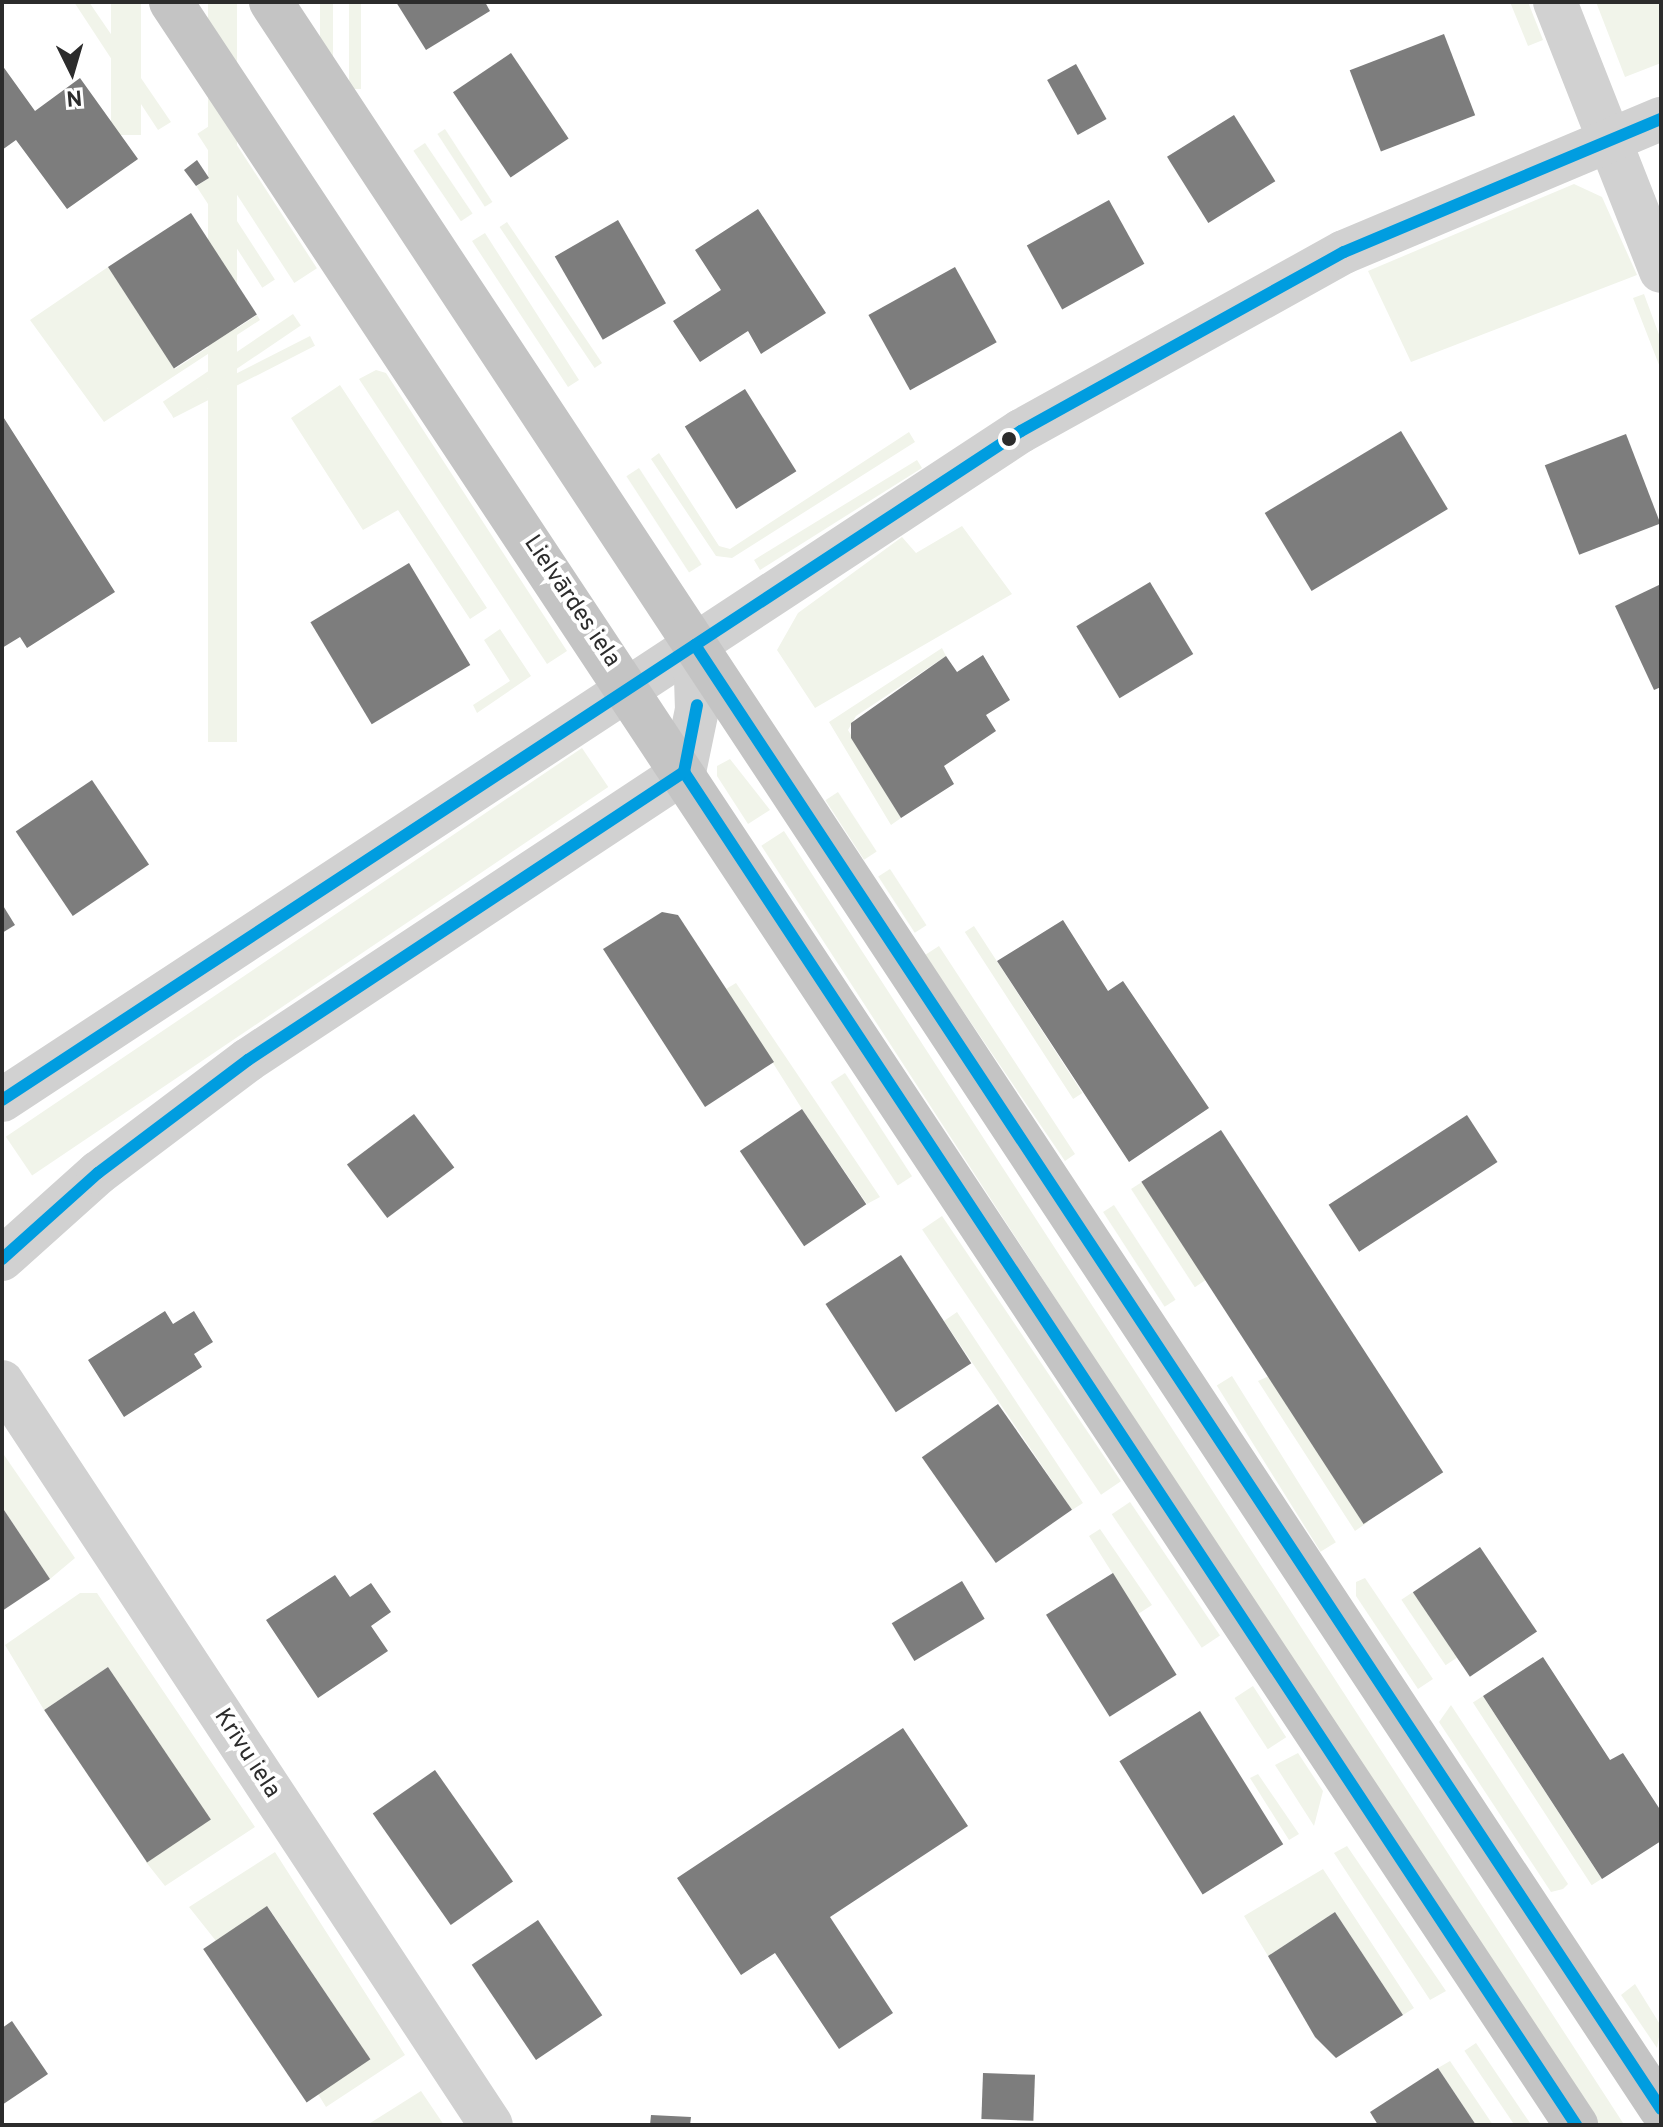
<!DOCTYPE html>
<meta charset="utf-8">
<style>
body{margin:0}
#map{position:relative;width:1663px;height:2127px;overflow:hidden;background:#fff;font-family:Overpass,sans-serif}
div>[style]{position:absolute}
.green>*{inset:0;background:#f1f4ea;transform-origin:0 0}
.building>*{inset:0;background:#7d7d7d;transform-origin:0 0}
.minor>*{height:44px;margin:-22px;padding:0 22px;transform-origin:22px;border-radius:22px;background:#d1d1d1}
.major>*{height:44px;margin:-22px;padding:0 22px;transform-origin:22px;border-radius:22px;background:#c4c4c4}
.bus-1>*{height:12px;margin:-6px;padding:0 6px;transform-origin:6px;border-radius:6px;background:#009de0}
.dots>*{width:22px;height:22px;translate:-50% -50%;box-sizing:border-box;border:4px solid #fff;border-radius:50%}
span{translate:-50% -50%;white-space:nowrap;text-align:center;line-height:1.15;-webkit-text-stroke:8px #fff;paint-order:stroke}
.street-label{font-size:24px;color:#2c2c2c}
.frame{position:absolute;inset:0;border:4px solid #2c2c2c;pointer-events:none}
.north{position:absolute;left:32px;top:32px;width:80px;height:80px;-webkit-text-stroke:6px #fff;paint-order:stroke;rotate:175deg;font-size:22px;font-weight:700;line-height:32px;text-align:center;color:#2c2c2c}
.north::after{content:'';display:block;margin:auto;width:28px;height:36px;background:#2c2c2c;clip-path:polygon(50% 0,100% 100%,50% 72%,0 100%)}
</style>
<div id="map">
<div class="green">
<i style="clip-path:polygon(74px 2px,89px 2px,171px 122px,158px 130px)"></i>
<i style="left:111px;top:2px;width:30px;height:133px"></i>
<i style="left:208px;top:2px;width:29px;height:740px"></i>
<i style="left:320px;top:2px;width:13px;height:103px"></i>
<i style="left:349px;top:2px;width:12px;height:87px"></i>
<i style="clip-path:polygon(1510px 2px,1528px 2px,1543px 40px,1528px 46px)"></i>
<i style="clip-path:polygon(1596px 2px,1661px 2px,1661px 63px,1625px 77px)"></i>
<i style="left:220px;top:119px;width:178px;height:27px;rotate:57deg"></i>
<i style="left:445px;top:129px;width:87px;height:9px;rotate:57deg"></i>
<i style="left:425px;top:143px;width:85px;height:14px;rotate:56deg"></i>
<i style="left:209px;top:178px;width:121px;height:15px;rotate:57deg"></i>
<i style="clip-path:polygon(1574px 184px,1602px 197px,1637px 275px,1411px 362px,1368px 271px)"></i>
<i style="left:507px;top:222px;width:170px;height:9px;rotate:56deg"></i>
<i style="clip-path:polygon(485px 233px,579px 380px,568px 387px,472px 241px)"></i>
<i style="clip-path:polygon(108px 267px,175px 369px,257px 315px,260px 320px,104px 422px,30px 320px)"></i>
<i style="clip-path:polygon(1644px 294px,1661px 340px,1661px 370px,1633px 298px)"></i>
<i style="left:293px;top:314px;width:14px;height:157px;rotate:56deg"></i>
<i style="left:310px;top:336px;width:11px;height:159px;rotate:63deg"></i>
<i style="clip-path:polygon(376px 370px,386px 373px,567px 651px,547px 664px,359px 379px)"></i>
<i style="clip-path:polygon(340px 385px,487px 608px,470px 619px,398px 510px,363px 530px,291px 418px)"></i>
<i style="clip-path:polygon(909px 432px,915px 442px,732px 558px,716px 556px,651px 459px,659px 453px,719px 546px,730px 549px)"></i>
<i style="clip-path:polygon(917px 460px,922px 468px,760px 570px,754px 560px)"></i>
<i style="left:639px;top:468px;width:115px;height:15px;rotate:57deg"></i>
<i style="clip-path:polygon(962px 526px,1012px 594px,815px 708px,777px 650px,798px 613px,902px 537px,916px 553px)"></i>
<i style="clip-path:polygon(500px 629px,531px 676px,477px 713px,473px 705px,510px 681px,484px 640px)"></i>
<i style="clip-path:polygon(942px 648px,946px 656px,856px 716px,848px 730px,901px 818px,891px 825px,829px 722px)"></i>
<i style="left:582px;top:748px;width:47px;height:695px;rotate:56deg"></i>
<i style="clip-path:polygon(730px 759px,770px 810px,748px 824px,717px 776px,717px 766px)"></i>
<i style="left:838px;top:792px;width:71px;height:15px;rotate:57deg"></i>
<i style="left:784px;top:831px;width:1550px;height:27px;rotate:57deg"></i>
<i style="left:890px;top:869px;width:67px;height:14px;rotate:57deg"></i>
<i style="left:974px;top:926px;width:199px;height:11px;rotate:57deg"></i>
<i style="clip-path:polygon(939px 946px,1075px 1154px,1065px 1161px,925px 955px)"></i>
<i style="clip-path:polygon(736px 983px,880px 1197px,867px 1204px,802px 1109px,726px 989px)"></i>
<i style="left:845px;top:1073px;width:123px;height:17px;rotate:57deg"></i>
<i style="left:1142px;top:1182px;width:117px;height:13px;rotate:57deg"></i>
<i style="left:1114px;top:1205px;width:113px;height:13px;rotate:57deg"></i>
<i style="left:942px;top:1216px;width:320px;height:24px;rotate:56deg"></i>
<i style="clip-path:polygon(957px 1312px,1083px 1503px,1072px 1510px,944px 1321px)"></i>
<i style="left:1232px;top:1376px;width:196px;height:18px;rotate:58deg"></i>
<i style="clip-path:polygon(1269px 1376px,1368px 1522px,1355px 1531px,1258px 1381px)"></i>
<i style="clip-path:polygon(2px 1452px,75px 1558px,50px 1579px,2px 1507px)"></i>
<i style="left:1130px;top:1502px;width:161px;height:22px;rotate:56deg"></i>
<i style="clip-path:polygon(1100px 1529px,1152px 1605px,1138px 1614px,1089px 1536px)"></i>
<i style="clip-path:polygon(1365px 1578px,1433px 1679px,1418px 1689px,1356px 1596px,1356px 1582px)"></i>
<i style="left:1413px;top:1592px;width:79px;height:14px;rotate:56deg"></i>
<i style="clip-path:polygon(80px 1593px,97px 1593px,255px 1827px,165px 1886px,146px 1862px,210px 1819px,108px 1667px,44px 1710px,5px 1645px)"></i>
<i style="left:1253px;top:1686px;width:61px;height:22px;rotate:57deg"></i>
<i style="left:1483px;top:1696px;width:218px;height:12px;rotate:57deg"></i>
<i style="clip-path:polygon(1451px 1705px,1568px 1884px,1563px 1889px,1551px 1892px,1439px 1722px)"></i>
<i style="clip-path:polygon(1298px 1753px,1323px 1791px,1314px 1826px,1275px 1765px)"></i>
<i style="clip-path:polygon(1258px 1774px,1299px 1834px,1289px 1840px,1250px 1778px)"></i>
<i style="clip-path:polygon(1347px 1846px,1446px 1991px,1430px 2000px,1334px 1853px)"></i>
<i style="clip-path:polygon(275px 1852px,405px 2055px,326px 2107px,318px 2094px,370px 2059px,268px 1907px,216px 1941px,189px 1907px)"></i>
<i style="clip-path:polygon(1323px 1869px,1414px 2008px,1403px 2015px,1335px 1912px,1268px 1956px,1244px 1916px)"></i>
<i style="clip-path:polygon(1635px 1984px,1661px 2026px,1657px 2048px,1621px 1995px)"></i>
<i style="left:1476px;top:2043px;width:99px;height:14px;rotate:56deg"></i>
<i style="clip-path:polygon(1450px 2061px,1493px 2125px,1476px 2125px,1438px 2068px)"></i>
<i style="clip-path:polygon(421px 2091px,444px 2125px,367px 2125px)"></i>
</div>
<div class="building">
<i style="clip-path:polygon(396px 2px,485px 2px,490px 11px,426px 50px)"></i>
<i style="left:1444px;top:34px;width:87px;height:101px;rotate:69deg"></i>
<i style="left:511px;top:53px;width:103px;height:70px;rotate:56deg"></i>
<i style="left:1076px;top:64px;width:63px;height:33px;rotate:61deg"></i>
<i style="clip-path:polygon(2px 65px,35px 111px,80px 78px,138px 159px,67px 209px,16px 140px,2px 150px)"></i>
<i style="left:1234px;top:115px;width:78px;height:79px;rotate:58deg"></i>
<i style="clip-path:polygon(197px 160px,209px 178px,196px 186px,184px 170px)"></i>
<i style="left:1109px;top:200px;width:73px;height:94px;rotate:61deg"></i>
<i style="clip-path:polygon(758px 209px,826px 313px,761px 354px,748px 331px,700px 362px,673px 321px,721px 290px,695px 250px)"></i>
<i style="left:191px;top:213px;width:121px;height:99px;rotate:57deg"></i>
<i style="left:618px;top:220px;width:96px;height:73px;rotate:60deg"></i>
<i style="left:955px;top:267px;width:86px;height:99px;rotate:61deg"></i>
<i style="left:745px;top:389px;width:97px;height:71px;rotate:58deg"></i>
<i style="clip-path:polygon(2px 415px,115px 592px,27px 648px,20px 637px,2px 648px)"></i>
<i style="left:1401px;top:431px;width:91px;height:159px;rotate:59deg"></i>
<i style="left:1626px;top:434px;width:96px;height:87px;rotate:69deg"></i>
<i style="left:409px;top:563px;width:119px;height:115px;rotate:59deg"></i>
<i style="left:1150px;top:582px;width:84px;height:86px;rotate:59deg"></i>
<i style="clip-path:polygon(1661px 584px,1661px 687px,1654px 690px,1615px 606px)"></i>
<i style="clip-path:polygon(983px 655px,1010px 700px,986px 715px,996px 731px,944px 766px,954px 784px,901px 818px,851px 738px,851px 723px,946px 656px,957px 672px)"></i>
<i style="left:92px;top:780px;width:102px;height:92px;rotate:56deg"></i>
<i style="clip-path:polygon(2px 904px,15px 925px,2px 933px)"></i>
<i style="clip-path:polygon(662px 912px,678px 915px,774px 1062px,705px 1107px,603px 949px)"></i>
<i style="clip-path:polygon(1063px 920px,1108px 991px,1123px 981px,1209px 1108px,1129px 1162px,997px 961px)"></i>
<i style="left:802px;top:1109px;width:115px;height:75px;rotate:56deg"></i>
<i style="left:414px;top:1114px;width:67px;height:84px;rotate:53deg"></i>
<i style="left:1467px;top:1115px;width:56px;height:165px;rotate:57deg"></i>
<i style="left:1221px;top:1130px;width:408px;height:95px;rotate:57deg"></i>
<i style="left:901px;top:1255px;width:129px;height:90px;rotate:57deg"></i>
<i style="clip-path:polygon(165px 1311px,173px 1324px,194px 1311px,213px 1342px,194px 1354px,202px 1367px,124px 1417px,88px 1360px)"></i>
<i style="left:998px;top:1404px;width:129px;height:93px;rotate:55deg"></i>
<i style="clip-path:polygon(2px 1507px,50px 1579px,2px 1611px)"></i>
<i style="left:1480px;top:1547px;width:102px;height:81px;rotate:56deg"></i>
<i style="left:1113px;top:1573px;width:120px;height:79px;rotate:58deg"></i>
<i style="clip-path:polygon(335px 1575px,350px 1597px,371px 1583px,391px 1612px,371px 1626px,388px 1651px,318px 1698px,266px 1620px)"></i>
<i style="left:962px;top:1581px;width:44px;height:82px;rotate:59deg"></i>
<i style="clip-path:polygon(1543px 1657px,1610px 1760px,1623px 1753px,1661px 1811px,1661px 1841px,1602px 1879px,1483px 1696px)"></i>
<i style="left:108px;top:1667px;width:184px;height:77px;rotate:56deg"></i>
<i style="left:1200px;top:1711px;width:157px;height:95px;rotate:58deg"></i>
<i style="clip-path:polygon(903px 1728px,968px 1826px,830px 1917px,893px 2013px,839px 2049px,775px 1953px,741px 1975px,677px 1878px)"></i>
<i style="left:435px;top:1770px;width:136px;height:76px;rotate:55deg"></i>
<i style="left:267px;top:1906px;width:185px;height:77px;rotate:56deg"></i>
<i style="clip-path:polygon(1335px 1912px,1403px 2015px,1336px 2058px,1315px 2037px,1268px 1956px)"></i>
<i style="left:538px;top:1920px;width:115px;height:80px;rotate:56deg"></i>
<i style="clip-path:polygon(12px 2021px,48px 2074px,2px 2105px,2px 2028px)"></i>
<i style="clip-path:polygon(1438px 2068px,1476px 2125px,1378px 2125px,1370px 2112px)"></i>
<i style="left:983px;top:2073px;width:52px;height:46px;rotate:2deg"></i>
<i style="clip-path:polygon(651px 2115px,691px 2117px,690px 2125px,650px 2125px)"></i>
</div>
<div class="minor">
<i style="left:1555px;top:2px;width:289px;rotate:68.5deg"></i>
<i style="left:2px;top:1100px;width:1219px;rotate:-33.29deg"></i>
<i style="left:1021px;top:431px;width:369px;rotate:-29deg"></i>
<i style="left:1344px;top:252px;width:344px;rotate:-22.8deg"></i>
<i style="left:2px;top:1259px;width:129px;rotate:-41.9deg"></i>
<i style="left:98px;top:1173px;width:188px;rotate:-37deg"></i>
<i style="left:248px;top:1060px;width:523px;rotate:-33.45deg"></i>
<i style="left:684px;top:772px;width:63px;rotate:-78.2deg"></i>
<i style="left:697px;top:710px;width:65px;rotate:-91.8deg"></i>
<i style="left:2px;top:1382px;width:889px;rotate:56.65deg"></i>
</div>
<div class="major">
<i style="left:171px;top:2px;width:2546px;rotate:56.5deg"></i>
<i style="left:271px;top:2px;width:2524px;rotate:56.59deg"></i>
</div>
<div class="bus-1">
<i style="left:695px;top:645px;width:1754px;rotate:56.58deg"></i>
<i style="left:684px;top:772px;width:1621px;rotate:56.6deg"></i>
<i style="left:2px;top:1100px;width:1219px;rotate:-33.29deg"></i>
<i style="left:1021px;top:431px;width:369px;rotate:-29deg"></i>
<i style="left:1344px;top:252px;width:344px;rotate:-22.8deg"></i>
<i style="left:2px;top:1259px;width:129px;rotate:-41.9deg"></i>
<i style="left:98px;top:1173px;width:188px;rotate:-37deg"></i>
<i style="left:248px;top:1060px;width:523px;rotate:-33.45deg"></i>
<i style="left:684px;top:772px;width:68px;rotate:-79deg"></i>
</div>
<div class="dots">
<i style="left:1009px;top:439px;background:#2c2c2c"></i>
</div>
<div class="street-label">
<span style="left:571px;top:602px;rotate:56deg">Lielvārdes iela</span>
<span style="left:246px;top:1754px;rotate:57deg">Krīvu iela</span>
</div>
<div class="frame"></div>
<div class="north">N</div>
</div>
